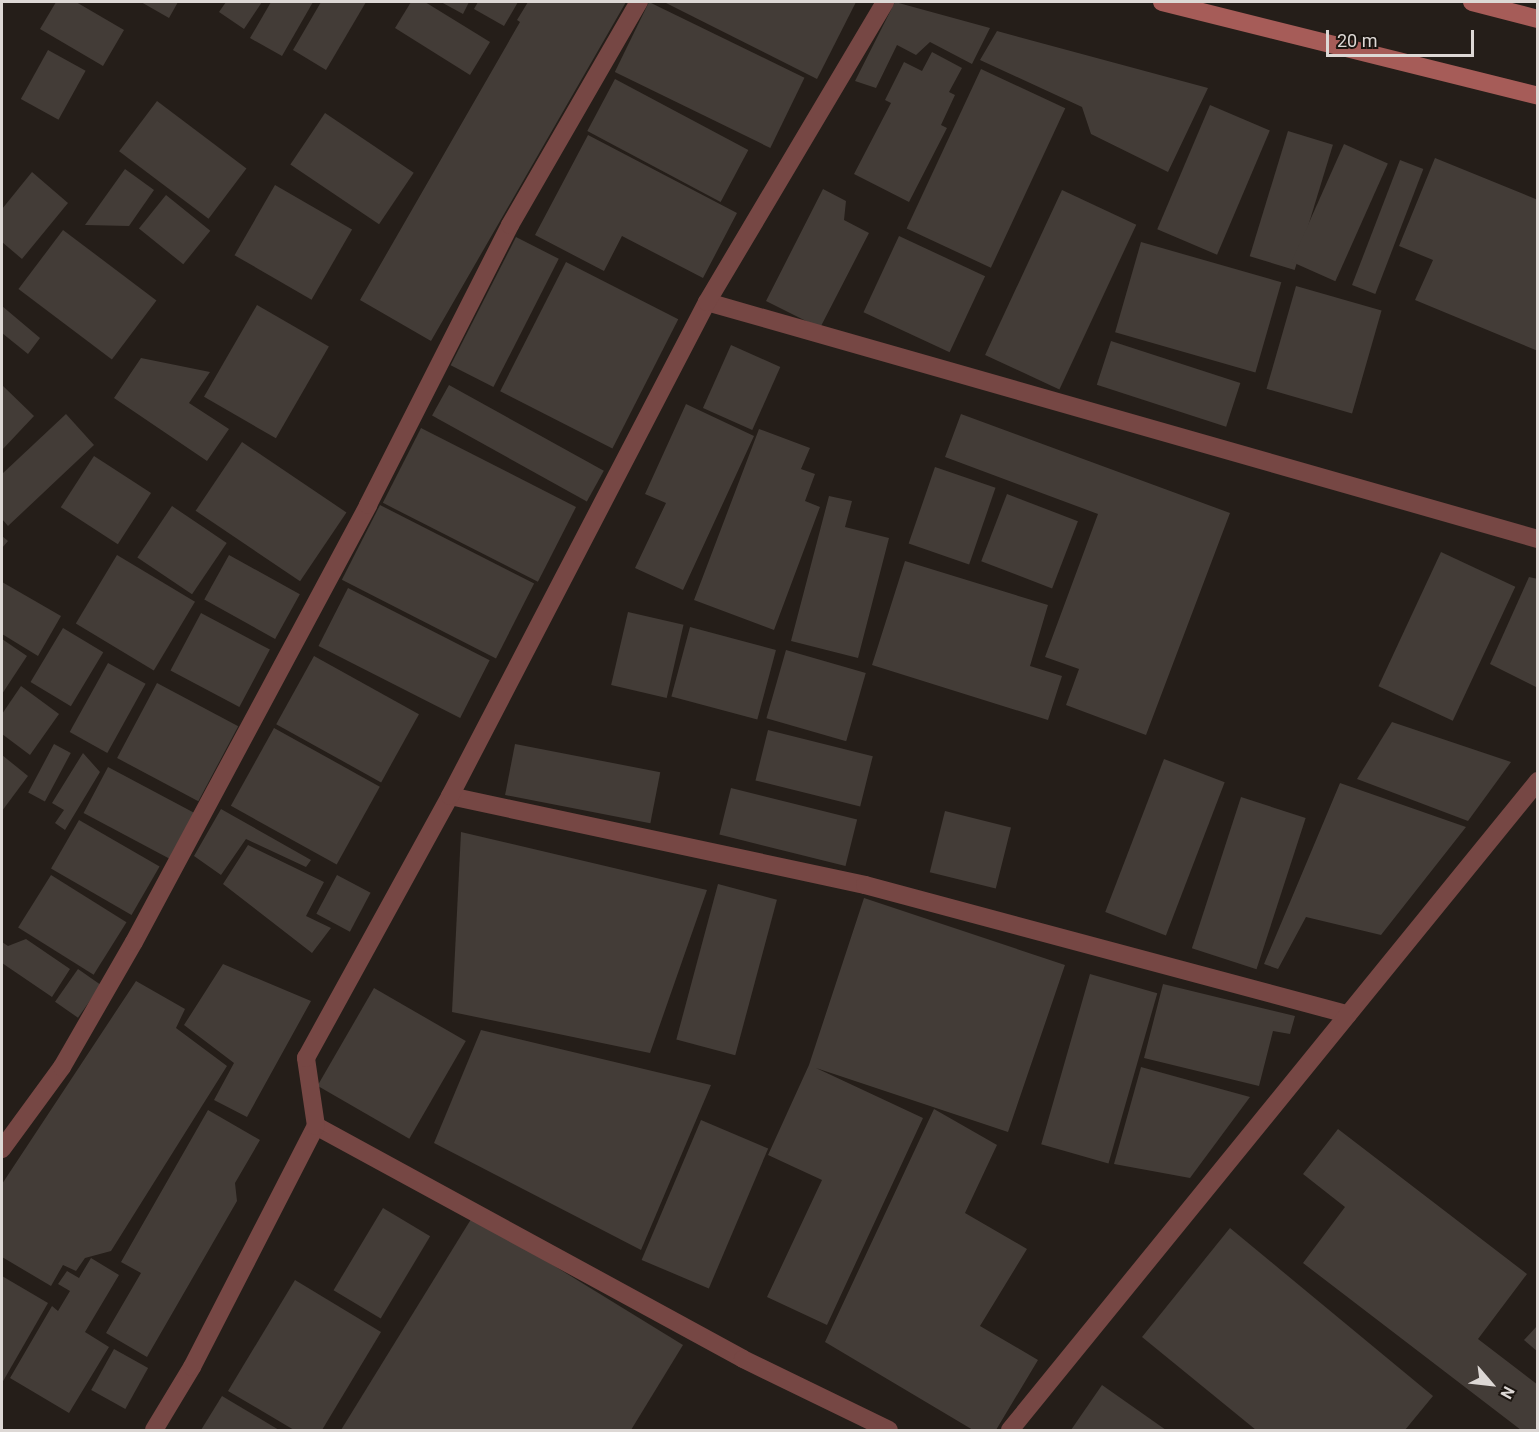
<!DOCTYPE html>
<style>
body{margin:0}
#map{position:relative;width:1539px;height:1432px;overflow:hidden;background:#251e19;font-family:Roboto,sans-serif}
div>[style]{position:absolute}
.building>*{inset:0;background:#433c37;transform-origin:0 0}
.lane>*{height:18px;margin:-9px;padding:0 9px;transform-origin:9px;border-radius:9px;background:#764744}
.street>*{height:18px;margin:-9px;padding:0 9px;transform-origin:9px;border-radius:9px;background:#764744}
.secondary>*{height:18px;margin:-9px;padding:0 9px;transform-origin:9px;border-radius:9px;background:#a65c58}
span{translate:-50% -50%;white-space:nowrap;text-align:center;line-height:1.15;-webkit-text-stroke:4.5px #1b1510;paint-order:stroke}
.frame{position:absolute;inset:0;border:3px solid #ddd8d5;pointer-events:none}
.north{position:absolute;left:1461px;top:1354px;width:60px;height:60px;-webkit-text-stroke:4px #1b1510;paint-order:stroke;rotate:118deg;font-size:16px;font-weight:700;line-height:24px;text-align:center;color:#ddd8d5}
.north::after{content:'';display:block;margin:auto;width:21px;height:27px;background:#ddd8d5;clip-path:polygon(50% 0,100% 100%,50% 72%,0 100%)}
.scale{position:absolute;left:1326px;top:30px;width:148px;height:27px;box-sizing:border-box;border:3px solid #ddd8d5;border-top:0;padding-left:8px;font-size:18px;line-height:21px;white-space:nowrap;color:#ddd8d5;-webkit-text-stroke:4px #1b1510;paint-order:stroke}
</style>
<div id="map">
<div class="building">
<i style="clip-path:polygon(56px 2px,76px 2px,124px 30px,103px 66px,40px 29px)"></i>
<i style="clip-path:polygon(141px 2px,178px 2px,169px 18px)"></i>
<i style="clip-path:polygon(226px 2px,262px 2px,244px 29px,219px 12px)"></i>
<i style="clip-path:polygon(271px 2px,313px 2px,282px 56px,250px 38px)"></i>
<i style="clip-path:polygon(321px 2px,366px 2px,326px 70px,293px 50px)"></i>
<i style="clip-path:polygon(411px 2px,425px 2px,490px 42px,470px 75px,395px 28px)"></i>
<i style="clip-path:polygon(441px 2px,469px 2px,463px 14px)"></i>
<i style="clip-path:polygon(478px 2px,518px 2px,504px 26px,474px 9px)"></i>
<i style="clip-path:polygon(528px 2px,626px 2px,431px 341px,360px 300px,520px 22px,517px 20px)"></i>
<i style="left:649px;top:2px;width:173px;height:78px;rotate:26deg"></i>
<i style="clip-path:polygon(664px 2px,856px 2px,817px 79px)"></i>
<i style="clip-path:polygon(895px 2px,990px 28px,972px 64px,930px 42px,916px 55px,897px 45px,876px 88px,855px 81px)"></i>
<i style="clip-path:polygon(997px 31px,1208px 88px,1168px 172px,1091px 134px,1082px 107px,980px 60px)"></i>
<i style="left:48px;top:50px;width:43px;height:56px;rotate:29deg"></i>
<i style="clip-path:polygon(932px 52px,962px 68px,949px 92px,955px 95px,941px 125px,947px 128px,909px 202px,854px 174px,891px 103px,885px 100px,904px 62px,922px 71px)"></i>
<i style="left:981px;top:69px;width:93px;height:176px;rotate:25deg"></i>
<i style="left:615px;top:79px;width:151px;height:59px;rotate:28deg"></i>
<i style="left:157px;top:101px;width:112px;height:63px;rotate:37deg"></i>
<i style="left:1210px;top:105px;width:65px;height:135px;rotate:23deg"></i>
<i style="left:325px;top:113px;width:107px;height:62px;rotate:34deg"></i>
<i style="left:1288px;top:131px;width:47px;height:131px;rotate:17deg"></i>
<i style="clip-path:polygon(588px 135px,737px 213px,703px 278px,622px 236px,604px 271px,535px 235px)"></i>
<i style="left:1344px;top:144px;width:48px;height:129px;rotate:24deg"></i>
<i style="clip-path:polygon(1435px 158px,1538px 200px,1538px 351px,1415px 300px,1433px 260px,1399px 246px)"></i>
<i style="left:1400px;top:160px;width:25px;height:134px;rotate:21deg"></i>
<i style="clip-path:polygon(125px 169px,154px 190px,129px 226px,85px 225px)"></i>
<i style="clip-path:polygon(32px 172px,68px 203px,22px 259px,2px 242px,2px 209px)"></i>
<i style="left:275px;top:185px;width:89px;height:81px;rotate:30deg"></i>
<i style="clip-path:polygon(823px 189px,846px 201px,844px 220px,869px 233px,820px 328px,766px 301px)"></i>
<i style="left:1062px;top:190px;width:82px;height:182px;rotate:25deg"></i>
<i style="left:166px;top:195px;width:57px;height:43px;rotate:39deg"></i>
<i style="left:63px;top:230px;width:117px;height:74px;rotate:37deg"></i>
<i style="left:899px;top:236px;width:95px;height:84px;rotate:25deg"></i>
<i style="left:516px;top:237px;width:48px;height:144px;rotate:27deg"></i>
<i style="left:1141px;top:242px;width:146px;height:94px;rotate:16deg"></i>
<i style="left:566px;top:262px;width:126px;height:145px;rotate:27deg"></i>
<i style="left:1296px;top:286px;width:89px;height:107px;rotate:16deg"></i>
<i style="left:257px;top:305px;width:83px;height:106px;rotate:30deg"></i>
<i style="clip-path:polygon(2px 306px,40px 338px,28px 354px,2px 333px)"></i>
<i style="left:1111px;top:341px;width:136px;height:46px;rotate:18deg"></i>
<i style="left:731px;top:345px;width:54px;height:69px;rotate:24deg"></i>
<i style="clip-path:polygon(141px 358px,210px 372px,189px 403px,229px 429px,207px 461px,114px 398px)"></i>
<i style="clip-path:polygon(2px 385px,34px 416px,2px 450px)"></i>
<i style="left:449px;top:385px;width:177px;height:35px;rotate:29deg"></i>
<i style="clip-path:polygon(686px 404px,754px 436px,683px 590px,635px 568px,666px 503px,645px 494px)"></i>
<i style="clip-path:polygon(66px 414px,94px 445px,8px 526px,2px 519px,2px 474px)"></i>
<i style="clip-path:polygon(961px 414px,1230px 513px,1146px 735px,1066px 705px,1079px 669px,1045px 657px,1098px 514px,945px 457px)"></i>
<i style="left:421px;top:428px;width:174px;height:84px;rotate:27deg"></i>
<i style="clip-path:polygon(759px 429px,810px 448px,801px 469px,815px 474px,805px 501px,820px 507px,774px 630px,694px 600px)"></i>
<i style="left:242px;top:442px;width:126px;height:83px;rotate:34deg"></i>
<i style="left:94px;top:456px;width:68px;height:61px;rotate:33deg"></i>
<i style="left:935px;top:467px;width:64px;height:81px;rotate:19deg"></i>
<i style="left:1007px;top:494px;width:76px;height:72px;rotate:21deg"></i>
<i style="clip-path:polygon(829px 496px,852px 501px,845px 527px,889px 538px,858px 658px,791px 641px)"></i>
<i style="left:380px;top:505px;width:173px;height:84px;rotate:27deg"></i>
<i style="left:172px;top:506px;width:66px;height:62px;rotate:34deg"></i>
<i style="clip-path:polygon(2px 536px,8px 541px,2px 548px)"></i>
<i style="left:1441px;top:552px;width:82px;height:148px;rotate:25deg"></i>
<i style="left:117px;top:555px;width:91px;height:80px;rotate:31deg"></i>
<i style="left:229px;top:555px;width:81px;height:51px;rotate:29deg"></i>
<i style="clip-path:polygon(905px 561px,1048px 605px,1030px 666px,1062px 676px,1048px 720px,872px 665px)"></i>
<i style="clip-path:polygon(1529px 577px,1538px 579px,1538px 688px,1490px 664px)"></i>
<i style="clip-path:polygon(2px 582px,61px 616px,38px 656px,2px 634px)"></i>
<i style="left:348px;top:588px;width:159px;height:65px;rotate:27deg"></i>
<i style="left:628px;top:612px;width:57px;height:75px;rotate:13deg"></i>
<i style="left:201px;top:613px;width:78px;height:65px;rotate:28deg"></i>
<i style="left:690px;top:627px;width:89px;height:72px;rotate:15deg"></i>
<i style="left:63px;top:628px;width:47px;height:63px;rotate:31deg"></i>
<i style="clip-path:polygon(2px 639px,27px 656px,2px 694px)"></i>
<i style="left:786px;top:650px;width:83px;height:71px;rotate:16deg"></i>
<i style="left:314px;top:656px;width:120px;height:78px;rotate:29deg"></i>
<i style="left:108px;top:663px;width:43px;height:79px;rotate:29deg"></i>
<i style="left:157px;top:683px;width:92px;height:85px;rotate:28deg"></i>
<i style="clip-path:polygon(21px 686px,59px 714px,30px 755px,2px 734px,2px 714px)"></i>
<i style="clip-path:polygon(1392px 722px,1511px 762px,1468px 821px,1357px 779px)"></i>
<i style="left:274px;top:728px;width:121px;height:89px;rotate:29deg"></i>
<i style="left:768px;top:730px;width:108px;height:52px;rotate:14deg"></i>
<i style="left:54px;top:744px;width:19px;height:55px;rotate:28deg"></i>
<i style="left:515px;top:744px;width:148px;height:52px;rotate:11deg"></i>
<i style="clip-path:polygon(83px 753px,100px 772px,65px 830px,55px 823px,64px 810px,52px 803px)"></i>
<i style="clip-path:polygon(2px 755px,28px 776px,2px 811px)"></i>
<i style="left:1164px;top:759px;width:65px;height:164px;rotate:21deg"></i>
<i style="left:108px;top:767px;width:99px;height:52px;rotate:28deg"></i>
<i style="clip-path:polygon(1340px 783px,1466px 827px,1381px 935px,1306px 917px,1278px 969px,1264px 964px)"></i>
<i style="left:731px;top:788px;width:130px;height:48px;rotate:14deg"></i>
<i style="left:1241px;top:797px;width:68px;height:159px;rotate:18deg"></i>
<i style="clip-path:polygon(221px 809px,311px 860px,306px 867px,246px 839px,221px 875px,194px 856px)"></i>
<i style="left:945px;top:811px;width:68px;height:63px;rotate:14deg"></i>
<i style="left:79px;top:820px;width:93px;height:56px;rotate:30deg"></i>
<i style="clip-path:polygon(461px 832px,707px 890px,650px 1053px,452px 1012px)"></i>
<i style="clip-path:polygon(248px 845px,324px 882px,306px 916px,331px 928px,312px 953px,223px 884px)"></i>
<i style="left:51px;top:875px;width:89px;height:62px;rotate:32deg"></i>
<i style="left:337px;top:875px;width:38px;height:44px;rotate:28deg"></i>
<i style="left:718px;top:884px;width:61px;height:161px;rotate:15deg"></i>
<i style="clip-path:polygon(864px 898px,1065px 965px,1008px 1132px,816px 1068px,923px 1118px,827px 1325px,767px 1297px,822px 1180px,768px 1155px,809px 1065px)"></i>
<i style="clip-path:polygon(26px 939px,70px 969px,52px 997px,2px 963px,2px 942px,8px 946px)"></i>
<i style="clip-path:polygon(223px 964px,311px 1001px,247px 1117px,214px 1100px,234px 1063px,184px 1025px)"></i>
<i style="left:78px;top:969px;width:28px;height:40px;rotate:35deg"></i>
<i style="left:1090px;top:974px;width:70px;height:177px;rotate:16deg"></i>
<i style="clip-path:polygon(136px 981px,185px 1009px,176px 1028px,227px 1066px,111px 1251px,85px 1258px,76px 1271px,63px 1265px,51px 1286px,2px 1257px,2px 1184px)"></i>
<i style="clip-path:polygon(1163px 984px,1295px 1016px,1290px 1034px,1273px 1031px,1259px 1086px,1144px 1058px)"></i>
<i style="left:374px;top:988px;width:106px;height:113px;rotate:30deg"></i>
<i style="clip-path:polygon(481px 1030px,711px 1085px,641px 1250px,434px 1143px)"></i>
<i style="clip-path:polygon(1141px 1067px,1250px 1097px,1190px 1178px,1114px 1164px)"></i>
<i style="clip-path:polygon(934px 1109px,997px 1145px,965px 1213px,1027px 1249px,980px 1326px,1038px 1360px,996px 1430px,973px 1430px,825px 1342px)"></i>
<i style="clip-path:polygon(208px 1110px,260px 1140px,235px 1183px,237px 1201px,147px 1357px,106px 1333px,141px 1273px,121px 1262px)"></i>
<i style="left:701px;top:1120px;width:73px;height:152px;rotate:23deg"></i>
<i style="clip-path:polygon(1338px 1129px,1527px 1274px,1478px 1339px,1538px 1385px,1538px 1430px,1521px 1430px,1303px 1263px,1345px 1207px,1303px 1174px)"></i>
<i style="left:383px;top:1208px;width:55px;height:96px;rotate:31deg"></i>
<i style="clip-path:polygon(473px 1216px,683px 1345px,631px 1430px,341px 1430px)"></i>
<i style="clip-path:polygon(1230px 1228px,1433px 1396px,1405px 1430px,1256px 1430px,1142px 1337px)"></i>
<i style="clip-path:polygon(91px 1258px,119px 1275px,85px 1332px,109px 1347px,69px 1413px,10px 1378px,52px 1306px,58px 1311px,70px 1291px,58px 1284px,67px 1271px,79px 1278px)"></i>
<i style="clip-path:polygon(2px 1276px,48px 1303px,2px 1383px)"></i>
<i style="clip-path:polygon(295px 1280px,381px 1332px,322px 1430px,294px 1430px,228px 1391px)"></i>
<i style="clip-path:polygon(1538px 1325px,1538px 1352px,1524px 1340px)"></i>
<i style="left:114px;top:1349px;width:39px;height:47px;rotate:29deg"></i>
<i style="clip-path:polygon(1102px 1385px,1166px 1430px,1071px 1430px)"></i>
<i style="clip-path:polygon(222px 1396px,279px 1430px,201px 1430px)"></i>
</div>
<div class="lane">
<i style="left:2px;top:1149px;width:102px;rotate:-53.8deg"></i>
<i style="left:62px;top:1067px;width:144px;rotate:-60.1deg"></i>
<i style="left:134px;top:942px;width:496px;rotate:-61.8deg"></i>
<i style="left:368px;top:505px;width:314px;rotate:-63.1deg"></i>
<i style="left:510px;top:225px;width:258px;rotate:-60deg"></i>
</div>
<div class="street">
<i style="left:707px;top:302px;width:864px;rotate:15.92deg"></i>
<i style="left:450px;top:796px;width:424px;rotate:12.1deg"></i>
<i style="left:865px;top:885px;width:500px;rotate:15deg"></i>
<i style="left:316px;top:1126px;width:486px;rotate:28.6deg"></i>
<i style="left:743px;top:1359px;width:162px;rotate:25.9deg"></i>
<i style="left:154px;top:1430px;width:74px;rotate:-58.9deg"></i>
<i style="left:192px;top:1367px;width:271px;rotate:-62.8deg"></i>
<i style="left:316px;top:1126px;width:69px;rotate:-98.4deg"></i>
<i style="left:306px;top:1058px;width:299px;rotate:-61.2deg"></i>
<i style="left:450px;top:796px;width:557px;rotate:-62.51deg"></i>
<i style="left:707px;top:302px;width:349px;rotate:-59.3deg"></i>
<i style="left:1010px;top:1430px;width:837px;rotate:-50.87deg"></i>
</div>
<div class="secondary">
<i style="left:1162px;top:2px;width:388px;rotate:14deg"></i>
<i style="left:1472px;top:2px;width:68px;rotate:14.4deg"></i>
</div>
<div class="frame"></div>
<div class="north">N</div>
<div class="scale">20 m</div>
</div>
